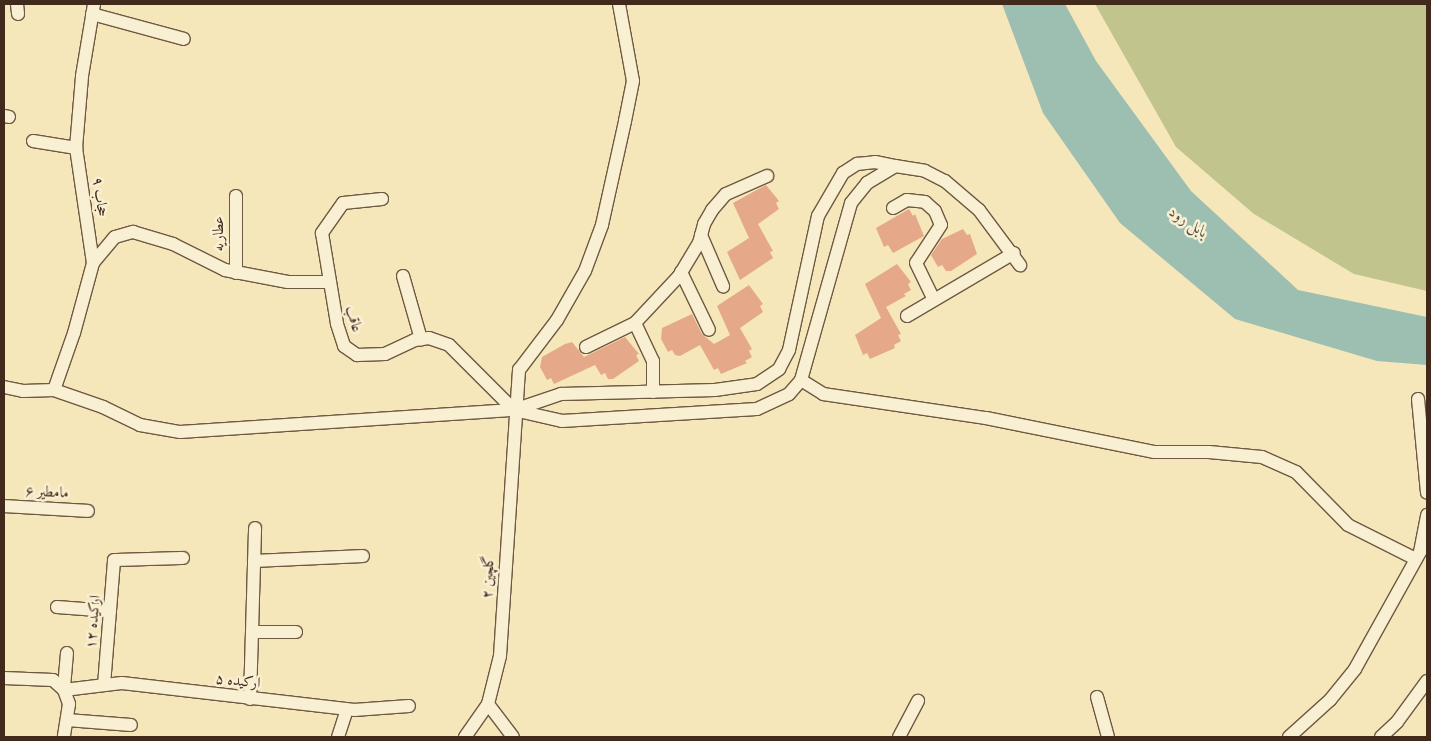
<!DOCTYPE html>
<meta charset="utf-8">
<style>
body{margin:0}
#map{position:relative;width:1431px;height:741px;overflow:hidden;background:#f6e7ba;font-family:"IM FELL English",Amiri,serif}
div>[style]{position:absolute}
.green>*{inset:0;background:#c1c48c}
.water>*{inset:0;background:#9dbfb1}
.building>*{inset:0;background:#e5a989}
.roads{filter:drop-shadow(1px 0 #6e5943) drop-shadow(-1px 0 #6e5943) drop-shadow(0 1px #6e5943) drop-shadow(0 -1px #6e5943)}
.minor>*{height:12px;margin:-6px;padding:0 6px;transform-origin:6px;border-radius:6px;background:#f9efd2}
span{translate:-50% -50%;white-space:nowrap;text-align:center;line-height:1.15;-webkit-text-stroke:5px #f9efd2;paint-order:stroke}
.street-label{font-size:15px;color:#412a1b}
.water-label{font-size:16px;color:#584f40;font-style:italic}
.frame{position:absolute;inset:0;border:5px solid #412a1b;pointer-events:none}
</style>
<div id="map">
<div class="green">
<i style="clip-path:polygon(1095px 4px,1427px 4px,1427px 291px,1354px 274px,1254px 214px,1176px 147px)"></i>
</div>
<div class="water">
<i style="clip-path:polygon(1002px 4px,1065px 4px,1096px 61px,1191px 191px,1298px 290px,1427px 317px,1427px 365px,1377px 361px,1235px 319px,1120px 223px,1043px 113px)"></i>
</div>
<div class="building">
<i style="clip-path:polygon(766px 185px,779px 201px,776px 203px,779px 209px,758px 224px,773px 251px,770px 252px,773px 258px,740px 280px,727px 252px,749px 238px,733px 203px)"></i>
<i style="clip-path:polygon(909px 209px,913px 216px,915px 214px,924px 236px,893px 253px,888px 245px,884px 247px,876px 228px)"></i>
<i style="clip-path:polygon(963px 229px,967px 235px,970px 234px,977px 254px,951px 271px,946px 271px,942px 265px,938px 267px,931px 255px,942px 239px)"></i>
<i style="clip-path:polygon(897px 264px,911px 282px,908px 284px,911px 290px,904px 294px,906px 296px,886px 307px,901px 334px,898px 335px,901px 341px,894px 345px,895px 348px,870px 359px,867px 353px,863px 355px,855px 335px,881px 318px,865px 284px)"></i>
<i style="clip-path:polygon(749px 285px,763px 304px,760px 306px,763px 312px,740px 328px,752px 349px,749px 351px,752px 357px,745px 361px,747px 363px,721px 374px,718px 368px,714px 370px,700px 345px,680px 356px,675px 355px,672px 350px,668px 352px,661px 339px,662px 328px,692px 314px,702px 334px,714px 344px,730px 335px,717px 306px)"></i>
<i style="clip-path:polygon(625px 337px,639px 354px,636px 355px,639px 361px,613px 379px,608px 379px,605px 373px,601px 375px,595px 365px,554px 384px,551px 378px,547px 380px,540px 367px,542px 357px,565px 344px,572px 342px,584px 357px)"></i>
</div>
<div class="roads">
<div class="minor">
<i style="left:17px;top:4px;width:10px;rotate:84deg"></i>
<i style="left:92px;top:14px;width:95px;rotate:15.2deg"></i>
<i style="left:4px;top:116px;width:5px;rotate:11deg"></i>
<i style="left:33px;top:141px;width:44px;rotate:9.2deg"></i>
<i style="left:236px;top:196px;width:77px;rotate:90deg"></i>
<i style="left:382px;top:199px;width:39px;rotate:174deg"></i>
<i style="left:343px;top:203px;width:37px;rotate:125deg"></i>
<i style="left:322px;top:233px;width:92px;rotate:80.6deg"></i>
<i style="left:337px;top:324px;width:23px;rotate:72deg"></i>
<i style="left:344px;top:346px;width:16px;rotate:35deg"></i>
<i style="left:357px;top:355px;width:28px;rotate:-2deg"></i>
<i style="left:385px;top:354px;width:33px;rotate:-25deg"></i>
<i style="left:415px;top:340px;width:14px;rotate:-8deg"></i>
<i style="left:429px;top:338px;width:21px;rotate:19deg"></i>
<i style="left:449px;top:345px;width:92px;rotate:45deg"></i>
<i style="left:893px;top:208px;width:16px;rotate:-30deg"></i>
<i style="left:907px;top:200px;width:18px;rotate:6deg"></i>
<i style="left:925px;top:202px;width:13px;rotate:42deg"></i>
<i style="left:935px;top:211px;width:15px;rotate:67deg"></i>
<i style="left:941px;top:225px;width:45px;rotate:123.3deg"></i>
<i style="left:916px;top:263px;width:41px;rotate:64.1deg"></i>
<i style="left:701px;top:235px;width:56px;rotate:66.7deg"></i>
<i style="left:93px;top:263px;width:34px;rotate:-50deg"></i>
<i style="left:115px;top:237px;width:19px;rotate:-16deg"></i>
<i style="left:133px;top:232px;width:42px;rotate:16.7deg"></i>
<i style="left:173px;top:244px;width:58px;rotate:26.6deg"></i>
<i style="left:225px;top:270px;width:64px;rotate:10.8deg"></i>
<i style="left:288px;top:282px;width:41px"></i>
<i style="left:681px;top:272px;width:64px;rotate:64.2deg"></i>
<i style="left:403px;top:276px;width:66px;rotate:74.1deg"></i>
<i style="left:907px;top:316px;width:124px;rotate:-30.5deg"></i>
<i style="left:635px;top:323px;width:42px;rotate:64.7deg"></i>
<i style="left:653px;top:361px;width:31px;rotate:90deg"></i>
<i style="left:586px;top:347px;width:55px;rotate:-26.1deg"></i>
<i style="left:635px;top:323px;width:64px;rotate:-46.9deg"></i>
<i style="left:679px;top:276px;width:39px;rotate:-59deg"></i>
<i style="left:699px;top:243px;width:20px;rotate:-75deg"></i>
<i style="left:704px;top:224px;width:16px;rotate:-60deg"></i>
<i style="left:712px;top:210px;width:21px;rotate:-49deg"></i>
<i style="left:726px;top:194px;width:45px;rotate:-23.7deg"></i>
<i style="left:801px;top:380px;width:26px;rotate:32deg"></i>
<i style="left:823px;top:394px;width:165px;rotate:8.4deg"></i>
<i style="left:986px;top:418px;width:171px;rotate:11.4deg"></i>
<i style="left:1154px;top:452px;width:55px"></i>
<i style="left:1209px;top:452px;width:53px;rotate:5.4deg"></i>
<i style="left:1262px;top:457px;width:37px;rotate:24deg"></i>
<i style="left:1296px;top:472px;width:74px;rotate:45.5deg"></i>
<i style="left:1348px;top:525px;width:76px;rotate:26.6deg"></i>
<i style="left:4px;top:387px;width:19px;rotate:12deg"></i>
<i style="left:23px;top:391px;width:31px;rotate:-2deg"></i>
<i style="left:54px;top:390px;width:52px;rotate:19.1deg"></i>
<i style="left:103px;top:407px;width:41px;rotate:25.9deg"></i>
<i style="left:140px;top:425px;width:41px;rotate:9.9deg"></i>
<i style="left:180px;top:432px;width:335px;rotate:-3.8deg"></i>
<i style="left:514px;top:410px;width:49px;rotate:12.9deg"></i>
<i style="left:562px;top:421px;width:195px;rotate:-3.5deg"></i>
<i style="left:757px;top:409px;width:35px;rotate:-25deg"></i>
<i style="left:789px;top:394px;width:18px;rotate:-49deg"></i>
<i style="left:801px;top:380px;width:184px;rotate:-74.2deg"></i>
<i style="left:851px;top:203px;width:26px;rotate:-51deg"></i>
<i style="left:867px;top:183px;width:33px;rotate:-31deg"></i>
<i style="left:54px;top:390px;width:60px;rotate:-70.7deg"></i>
<i style="left:74px;top:333px;width:73px;rotate:-74.8deg"></i>
<i style="left:93px;top:263px;width:116px;rotate:-98.4deg"></i>
<i style="left:76px;top:148px;width:72px;rotate:-85.2deg"></i>
<i style="left:82px;top:76px;width:73px;rotate:-80.5deg"></i>
<i style="left:1418px;top:399px;width:94px;rotate:84.5deg"></i>
<i style="left:514px;top:410px;width:50px;rotate:-18.8deg"></i>
<i style="left:561px;top:394px;width:154px;rotate:-1.5deg"></i>
<i style="left:715px;top:390px;width:42px;rotate:-8.1deg"></i>
<i style="left:757px;top:384px;width:27px;rotate:-34deg"></i>
<i style="left:779px;top:369px;width:21px;rotate:-62deg"></i>
<i style="left:789px;top:350px;width:137px;rotate:-77.8deg"></i>
<i style="left:818px;top:216px;width:50px;rotate:-59.8deg"></i>
<i style="left:843px;top:173px;width:17px;rotate:-33deg"></i>
<i style="left:857px;top:164px;width:18px;rotate:-6deg"></i>
<i style="left:875px;top:162px;width:20px;rotate:11deg"></i>
<i style="left:895px;top:166px;width:30px;rotate:9deg"></i>
<i style="left:925px;top:171px;width:22px;rotate:27deg"></i>
<i style="left:945px;top:181px;width:45px;rotate:40.5deg"></i>
<i style="left:979px;top:210px;width:69px;rotate:53.3deg"></i>
<i style="left:4px;top:506px;width:84px;rotate:3.4deg"></i>
<i style="left:254px;top:561px;width:109px;rotate:-2.6deg"></i>
<i style="left:57px;top:607px;width:53px;rotate:4.3deg"></i>
<i style="left:252px;top:632px;width:44px"></i>
<i style="left:67px;top:653px;width:37px;rotate:95deg"></i>
<i style="left:64px;top:690px;width:58px;rotate:-6.9deg"></i>
<i style="left:122px;top:683px;width:234px;rotate:6.6deg"></i>
<i style="left:354px;top:710px;width:55px;rotate:-4.2deg"></i>
<i style="left:4px;top:678px;width:49px;rotate:2.3deg"></i>
<i style="left:53px;top:680px;width:15px;rotate:42deg"></i>
<i style="left:64px;top:690px;width:15px;rotate:70deg"></i>
<i style="left:69px;top:704px;width:33px;rotate:99deg"></i>
<i style="left:104px;top:685px;width:125px;rotate:-85.4deg"></i>
<i style="left:114px;top:560px;width:69px;rotate:-1.7deg"></i>
<i style="left:1097px;top:697px;width:41px;rotate:74.6deg"></i>
<i style="left:250px;top:699px;width:171px;rotate:-88.3deg"></i>
<i style="left:488px;top:704px;width:41px;rotate:52.9deg"></i>
<i style="left:67px;top:720px;width:64px;rotate:4.5deg"></i>
<i style="left:338px;top:737px;width:29px;rotate:-72deg"></i>
<i style="left:465px;top:737px;width:40px;rotate:-55.1deg"></i>
<i style="left:488px;top:704px;width:49px;rotate:-76deg"></i>
<i style="left:500px;top:656px;width:287px;rotate:-86.2deg"></i>
<i style="left:519px;top:370px;width:63px;rotate:-52.8deg"></i>
<i style="left:557px;top:320px;width:56px;rotate:-60.3deg"></i>
<i style="left:585px;top:271px;width:49px;rotate:-69.7deg"></i>
<i style="left:602px;top:225px;width:107px;rotate:-77.5deg"></i>
<i style="left:625px;top:121px;width:41px;rotate:-78.7deg"></i>
<i style="left:633px;top:81px;width:78px;rotate:-100.3deg"></i>
<i style="left:899px;top:737px;width:41px;rotate:-62.2deg"></i>
<i style="left:1289px;top:737px;width:55px;rotate:-42.1deg"></i>
<i style="left:1330px;top:700px;width:40px;rotate:-51deg"></i>
<i style="left:1355px;top:669px;width:134px;rotate:-60.9deg"></i>
<i style="left:1420px;top:552px;width:38px;rotate:-79deg"></i>
<i style="left:1381px;top:737px;width:22px;rotate:-43deg"></i>
<i style="left:1397px;top:722px;width:51px;rotate:-53.8deg"></i>
</div>
</div>
<div class="street-label">
<span style="left:100px;top:197px;rotate:82deg">حجاب ۹</span>
<span style="left:219px;top:234px;rotate:-90deg">عطاریه</span>
<span style="left:354px;top:319px;rotate:76deg">عاقب</span>
<span style="left:47px;top:492px;rotate:3deg">مامطیر ۶</span>
<span style="left:488px;top:577px;rotate:-87deg">گلچین ۲</span>
<span style="left:93px;top:622px;rotate:-85deg">ارکیده ۱۲</span>
<span style="left:238px;top:681px;rotate:6deg">ارکیده ۵</span>
</div>
<div class="water-label">
<span style="left:1188px;top:223px;rotate:34deg">بابل رود</span>
</div>
<div class="frame"></div>
</div>
